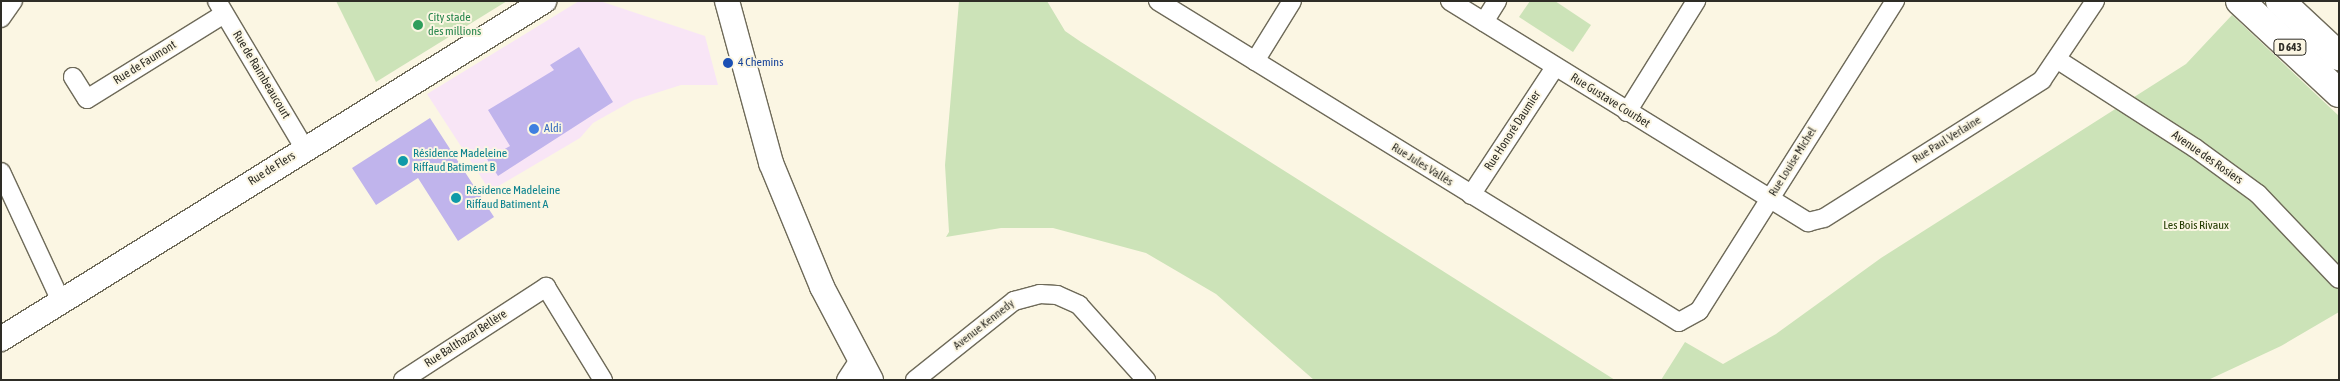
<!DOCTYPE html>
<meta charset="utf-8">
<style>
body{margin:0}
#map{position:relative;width:2340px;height:381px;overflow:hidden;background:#fbf6e3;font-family:"Asap Condensed",sans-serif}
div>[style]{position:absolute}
.commercial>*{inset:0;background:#f8e5f6}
.green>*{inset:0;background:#cce3b8}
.building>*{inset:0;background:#c0b4ec}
.roads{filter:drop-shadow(1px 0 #6e6a59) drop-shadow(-1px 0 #6e6a59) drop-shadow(0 1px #6e6a59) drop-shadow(0 -1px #6e6a59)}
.street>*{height:18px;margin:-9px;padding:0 9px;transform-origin:9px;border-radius:9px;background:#fff}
.secondary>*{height:24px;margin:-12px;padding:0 12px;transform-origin:12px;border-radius:12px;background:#fff}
.highway>*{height:28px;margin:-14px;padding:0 14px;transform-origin:14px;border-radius:14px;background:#fff}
.dots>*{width:14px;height:14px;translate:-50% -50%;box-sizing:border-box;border:2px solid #fbf6e3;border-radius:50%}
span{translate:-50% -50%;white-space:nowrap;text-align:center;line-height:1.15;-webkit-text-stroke:4px #fbf6e3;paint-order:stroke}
.shield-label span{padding:1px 4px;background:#fbf6e3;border:1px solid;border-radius:4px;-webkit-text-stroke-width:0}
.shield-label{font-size:11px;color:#2e2d26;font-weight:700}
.leisure-label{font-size:12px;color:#27864d}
.left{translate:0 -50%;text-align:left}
.street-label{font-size:12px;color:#2e2d26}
.transit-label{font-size:12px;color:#164399}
.shop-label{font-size:12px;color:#366cbe}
.culture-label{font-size:12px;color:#0d838f}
.park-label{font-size:12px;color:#233b00}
.frame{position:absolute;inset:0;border:2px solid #2e2d26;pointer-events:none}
</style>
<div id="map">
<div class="commercial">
<i style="clip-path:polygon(579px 1px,600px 1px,705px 36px,718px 85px,681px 85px,634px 100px,593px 123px,580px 138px,490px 191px,427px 94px)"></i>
</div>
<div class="green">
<i style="clip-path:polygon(336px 1px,507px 1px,376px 82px)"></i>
<i style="clip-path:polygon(959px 1px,1047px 1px,1065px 31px,1081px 42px,1615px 380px,1314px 380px,1216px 294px,1146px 253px,1053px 228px,1001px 228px,946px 237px,949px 232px,945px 165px)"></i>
<i style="clip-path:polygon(1530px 1px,1555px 1px,1591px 25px,1573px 52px,1519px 17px)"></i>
<i style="clip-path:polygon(2232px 15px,2339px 116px,2339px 312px,2281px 346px,2208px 380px,1661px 380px,1685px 342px,1723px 364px,1776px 334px,1881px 258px,2186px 64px)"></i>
</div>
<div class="building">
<i style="clip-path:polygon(579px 47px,613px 102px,498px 176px,487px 159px,510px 146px,488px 110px,554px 70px,550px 65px)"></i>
<i style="clip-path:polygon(430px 118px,494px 217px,458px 241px,418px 178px,376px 205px,352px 168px)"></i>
</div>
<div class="roads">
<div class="street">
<i style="left:217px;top:1px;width:172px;rotate:59.3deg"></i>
<i style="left:1158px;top:1px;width:612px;rotate:31.64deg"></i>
<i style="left:1679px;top:322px;width:23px;rotate:-29deg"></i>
<i style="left:1699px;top:311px;width:367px;rotate:-57.7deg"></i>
<i style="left:1450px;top:1px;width:421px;rotate:31.7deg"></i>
<i style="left:1808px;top:222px;width:16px;rotate:-14deg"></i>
<i style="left:1824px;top:218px;width:258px;rotate:-32.3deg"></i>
<i style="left:2042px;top:80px;width:95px;rotate:-56.1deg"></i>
<i style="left:1px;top:18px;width:21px;rotate:-55deg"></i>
<i style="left:1484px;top:22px;width:25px;rotate:-58deg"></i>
<i style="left:2058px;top:60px;width:163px;rotate:32.7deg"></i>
<i style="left:2195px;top:148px;width:78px;rotate:36.1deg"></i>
<i style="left:2258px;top:194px;width:117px;rotate:46.4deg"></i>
<i style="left:1255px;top:61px;width:70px;rotate:-58.3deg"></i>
<i style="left:73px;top:77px;width:26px;rotate:58deg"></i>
<i style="left:87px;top:99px;width:161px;rotate:-31.8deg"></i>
<i style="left:1627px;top:112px;width:131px;rotate:-58.1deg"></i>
<i style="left:1px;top:172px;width:142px;rotate:65.1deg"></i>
<i style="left:1471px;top:195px;width:153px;rotate:-56.7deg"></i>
<i style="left:403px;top:380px;width:171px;rotate:-33deg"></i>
<i style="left:546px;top:287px;width:109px;rotate:58.5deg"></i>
<i style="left:846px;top:380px;width:24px;rotate:-57deg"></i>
<i style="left:915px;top:380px;width:127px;rotate:-38.6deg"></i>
<i style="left:1014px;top:301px;width:27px;rotate:-15deg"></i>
<i style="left:1040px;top:294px;width:17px;rotate:3deg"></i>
<i style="left:1057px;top:295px;width:24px;rotate:24deg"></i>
<i style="left:1079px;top:305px;width:101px;rotate:48.2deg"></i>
</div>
<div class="secondary">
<i style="left:727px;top:1px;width:168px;rotate:74.8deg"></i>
<i style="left:771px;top:163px;width:134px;rotate:67.6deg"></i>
<i style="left:822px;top:287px;width:105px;rotate:62.2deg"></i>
<i style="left:1px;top:339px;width:640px;rotate:-31.9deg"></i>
</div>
<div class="highway">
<i style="left:2240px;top:1px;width:135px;rotate:42.9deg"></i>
<i style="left:2280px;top:1px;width:81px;rotate:43deg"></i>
</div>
</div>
<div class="dots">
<i style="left:418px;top:25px;background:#2e9e5b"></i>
<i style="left:728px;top:63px;background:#1a4fb4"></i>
<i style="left:534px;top:129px;background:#3f7fe0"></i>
<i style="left:403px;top:161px;background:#0f9aa8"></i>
<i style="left:456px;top:198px;background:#0f9aa8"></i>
</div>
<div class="shield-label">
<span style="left:2290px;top:47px">D 643</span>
</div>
<div class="leisure-label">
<span class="left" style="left:428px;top:25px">City stade<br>des millions</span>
</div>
<div class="street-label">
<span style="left:145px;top:63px;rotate:-32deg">Rue de Faumont</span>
<span style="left:261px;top:75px;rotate:59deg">Rue de Raimbeaucourt</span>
<span style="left:1610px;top:101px;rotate:32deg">Rue Gustave Courbet</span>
<span style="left:1513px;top:131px;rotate:-57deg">Rue Honoré Daumier</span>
<span style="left:1947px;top:140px;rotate:-32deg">Rue Paul Verlaine</span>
<span style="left:2207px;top:158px;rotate:35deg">Avenue des Rosiers</span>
<span style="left:1793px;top:162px;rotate:-58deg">Rue Louise Michel</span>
<span style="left:1422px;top:165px;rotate:32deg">Rue Jules Vallès</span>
<span style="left:272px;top:169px;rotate:-32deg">Rue de Flers</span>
<span style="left:984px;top:325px;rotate:-38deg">Avenue Kennedy</span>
<span style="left:466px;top:339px;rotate:-33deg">Rue Balthazar Bellère</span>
</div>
<div class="transit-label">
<span class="left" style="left:738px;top:63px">4 Chemins</span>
</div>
<div class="shop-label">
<span class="left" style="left:544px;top:129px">Aldi</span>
</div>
<div class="culture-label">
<span class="left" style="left:413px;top:161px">Résidence Madeleine<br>Riffaud Batiment B</span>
<span class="left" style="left:466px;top:198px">Résidence Madeleine<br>Riffaud Batiment A</span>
</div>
<div class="park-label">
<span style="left:2196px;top:226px">Les Bois Rivaux</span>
</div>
<div class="frame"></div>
</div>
